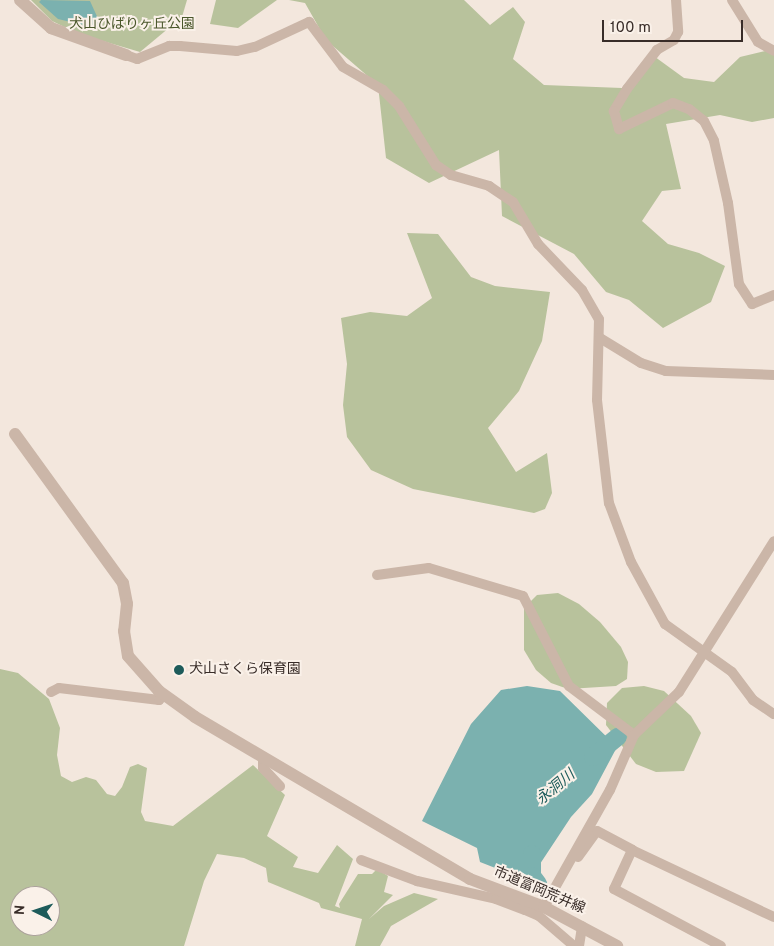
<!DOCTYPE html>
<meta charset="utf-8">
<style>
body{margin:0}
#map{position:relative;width:774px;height:946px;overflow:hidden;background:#f3e7dd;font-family:Overpass,"Noto Sans JP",sans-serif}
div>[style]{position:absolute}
.green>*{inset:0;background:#b8c29c}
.water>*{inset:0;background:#7bb1af}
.river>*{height:18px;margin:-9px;padding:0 9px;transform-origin:9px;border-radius:9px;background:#7bb1af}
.minor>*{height:10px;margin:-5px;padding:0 5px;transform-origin:5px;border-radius:5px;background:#cbb6a8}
.tertiary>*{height:12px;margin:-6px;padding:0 6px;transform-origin:6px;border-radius:6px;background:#cbb6a8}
.dots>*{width:14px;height:14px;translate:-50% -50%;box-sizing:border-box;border:2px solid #faf1e9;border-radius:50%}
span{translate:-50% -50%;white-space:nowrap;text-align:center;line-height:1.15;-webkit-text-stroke:4px #faf1e9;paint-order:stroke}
.park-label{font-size:14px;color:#4a572b}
.poi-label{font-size:14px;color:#382c28}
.left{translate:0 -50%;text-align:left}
.street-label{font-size:14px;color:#382c28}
.water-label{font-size:15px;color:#1d5b5a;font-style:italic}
.north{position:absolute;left:10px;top:886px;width:50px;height:50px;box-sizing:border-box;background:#faf1e9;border:1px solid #aca29c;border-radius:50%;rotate:274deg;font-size:14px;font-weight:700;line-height:20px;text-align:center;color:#382c28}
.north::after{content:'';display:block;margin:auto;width:18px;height:22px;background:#1d5b5a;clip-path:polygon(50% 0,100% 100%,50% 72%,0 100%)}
.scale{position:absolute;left:602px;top:20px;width:141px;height:22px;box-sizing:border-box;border:2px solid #382c28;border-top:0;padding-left:6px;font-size:15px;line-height:18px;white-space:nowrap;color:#382c28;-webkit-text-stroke:4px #faf1e9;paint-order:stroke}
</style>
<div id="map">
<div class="green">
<i style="clip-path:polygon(31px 0,187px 0,182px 17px,140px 52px,79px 34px,52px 21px)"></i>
<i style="clip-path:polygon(216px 0,277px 0,238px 28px,210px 24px)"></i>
<i style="clip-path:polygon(289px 0,464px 0,490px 25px,513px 7px,525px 22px,513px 59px,544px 85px,622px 88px,651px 54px,684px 78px,714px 82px,740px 57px,774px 49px,774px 118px,752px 122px,720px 115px,666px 124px,681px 189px,662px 191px,642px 221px,668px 244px,699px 253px,725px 266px,711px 302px,663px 328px,629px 300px,606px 292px,574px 254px,502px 216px,499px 150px,429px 183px,386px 158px,378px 85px,326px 40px,305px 3px)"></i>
<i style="clip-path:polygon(407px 233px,438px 234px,471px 277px,495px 286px,550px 292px,542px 341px,519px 391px,488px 428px,516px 472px,547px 453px,552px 493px,545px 509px,534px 513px,413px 489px,371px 470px,347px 437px,343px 405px,347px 364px,341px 318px,370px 312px,407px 316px,432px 298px)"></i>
<i style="clip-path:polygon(558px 593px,579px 604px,600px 622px,621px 647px,628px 662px,627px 679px,616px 686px,568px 689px,551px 683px,536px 670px,524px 650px,524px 608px,537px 595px)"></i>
<i style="clip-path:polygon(evenodd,0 669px,18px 673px,49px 699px,60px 728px,57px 755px,61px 776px,72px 782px,86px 777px,96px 780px,107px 794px,115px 796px,122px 787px,130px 767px,138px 764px,147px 768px,141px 812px,145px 821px,173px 826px,253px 765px,285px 795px,267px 836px,298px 857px,293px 867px,318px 873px,337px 845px,353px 859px,335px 906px,340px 908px,339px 904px,358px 874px,372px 874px,377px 869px,388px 876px,384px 892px,393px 895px,369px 919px,384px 906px,414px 893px,438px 899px,391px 926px,380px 946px,355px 946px,362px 919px,321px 908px,319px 903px,268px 882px,266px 868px,244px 858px,217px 854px,204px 881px,184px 946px,0 946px,0 669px,20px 896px,50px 896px,50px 926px,20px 926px,20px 896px)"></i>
<i style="clip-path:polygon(644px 686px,664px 691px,691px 716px,701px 733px,684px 771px,656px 772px,636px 764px,606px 725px,607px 703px,622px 688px)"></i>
</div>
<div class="water">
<i style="clip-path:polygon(41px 0,90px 1px,100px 23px,96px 28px,58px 19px,39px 2px)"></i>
<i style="clip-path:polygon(527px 686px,560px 691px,617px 747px,592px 794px,571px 817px,532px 876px,526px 880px,480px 862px,477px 848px,422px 821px,471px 724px,501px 690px)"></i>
</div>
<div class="river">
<i style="left:593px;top:757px;width:32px;rotate:-39deg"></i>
<i style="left:532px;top:854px;width:22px;rotate:90deg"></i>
<i style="left:532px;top:876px;width:10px;rotate:53deg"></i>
</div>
<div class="minor">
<i style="left:676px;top:0;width:32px;rotate:86deg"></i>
<i style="left:678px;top:32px;width:9px;rotate:117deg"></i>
<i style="left:674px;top:40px;width:20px;rotate:150deg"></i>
<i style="left:657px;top:50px;width:49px;rotate:127.6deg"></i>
<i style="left:627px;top:89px;width:26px;rotate:121deg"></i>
<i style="left:614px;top:111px;width:19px;rotate:74deg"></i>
<i style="left:619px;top:129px;width:60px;rotate:-25.7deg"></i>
<i style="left:673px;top:103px;width:17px;rotate:21deg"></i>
<i style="left:689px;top:109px;width:19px;rotate:39deg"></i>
<i style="left:704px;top:121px;width:22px;rotate:63deg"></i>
<i style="left:714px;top:141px;width:64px;rotate:77.3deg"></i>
<i style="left:728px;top:203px;width:82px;rotate:82.3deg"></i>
<i style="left:739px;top:284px;width:24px;rotate:57deg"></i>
<i style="left:752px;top:304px;width:24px;rotate:-22deg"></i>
<i style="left:732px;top:0;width:49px;rotate:58.2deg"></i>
<i style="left:758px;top:42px;width:18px;rotate:29deg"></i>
<i style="left:126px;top:55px;width:12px;rotate:20deg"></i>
<i style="left:137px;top:59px;width:35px;rotate:-22deg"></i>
<i style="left:169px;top:46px;width:11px"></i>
<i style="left:180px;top:46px;width:57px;rotate:5deg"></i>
<i style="left:237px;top:51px;width:18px;rotate:-13deg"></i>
<i style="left:255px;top:47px;width:60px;rotate:-24.8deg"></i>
<i style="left:309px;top:22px;width:56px;rotate:52.9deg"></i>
<i style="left:343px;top:67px;width:46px;rotate:29.9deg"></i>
<i style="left:383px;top:90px;width:23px;rotate:45deg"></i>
<i style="left:399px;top:106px;width:70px;rotate:57.9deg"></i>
<i style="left:436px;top:165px;width:18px;rotate:34deg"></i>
<i style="left:451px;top:175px;width:40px;rotate:16deg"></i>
<i style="left:489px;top:186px;width:29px;rotate:34deg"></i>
<i style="left:513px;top:202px;width:49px;rotate:59.2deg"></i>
<i style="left:538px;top:244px;width:64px;rotate:46.3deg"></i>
<i style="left:582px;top:290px;width:34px;rotate:60deg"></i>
<i style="left:599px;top:319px;width:81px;rotate:91.4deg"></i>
<i style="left:597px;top:400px;width:104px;rotate:83.4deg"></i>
<i style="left:609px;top:503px;width:63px;rotate:69.6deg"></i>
<i style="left:631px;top:562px;width:71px;rotate:61.3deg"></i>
<i style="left:665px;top:624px;width:82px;rotate:35.6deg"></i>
<i style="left:732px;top:672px;width:35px;rotate:53deg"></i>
<i style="left:753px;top:700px;width:25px;rotate:34deg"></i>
<i style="left:600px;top:338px;width:48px;rotate:31.4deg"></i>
<i style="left:641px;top:363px;width:26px;rotate:18deg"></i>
<i style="left:666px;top:371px;width:108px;rotate:2.1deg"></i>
<i style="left:377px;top:575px;width:52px;rotate:-7.7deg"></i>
<i style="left:429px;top:568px;width:98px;rotate:16.6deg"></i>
<i style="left:523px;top:596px;width:101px;rotate:62.9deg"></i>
<i style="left:569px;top:686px;width:81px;rotate:37deg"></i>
<i style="left:51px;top:692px;width:9px;rotate:-27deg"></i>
<i style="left:59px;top:688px;width:101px;rotate:6.8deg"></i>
<i style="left:159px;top:700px;width:6px;rotate:-51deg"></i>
<i style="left:263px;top:757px;width:11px;rotate:90deg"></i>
<i style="left:263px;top:768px;width:25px;rotate:47deg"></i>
<i style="left:632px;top:850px;width:157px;rotate:25.3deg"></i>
<i style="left:578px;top:857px;width:32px;rotate:-54deg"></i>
<i style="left:597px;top:831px;width:40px;rotate:28deg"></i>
<i style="left:632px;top:850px;width:43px;rotate:114.8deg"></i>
<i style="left:614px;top:889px;width:121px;rotate:28deg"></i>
<i style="left:361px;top:860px;width:60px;rotate:20.6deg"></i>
<i style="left:417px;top:881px;width:81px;rotate:12.8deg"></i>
<i style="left:496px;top:899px;width:31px;rotate:21deg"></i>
<i style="left:525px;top:910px;width:15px;rotate:23deg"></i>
<i style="left:539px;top:916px;width:46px;rotate:40.6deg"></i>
<i style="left:544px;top:907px;width:134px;rotate:-60.6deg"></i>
<i style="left:610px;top:790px;width:60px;rotate:-66.4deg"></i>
<i style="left:634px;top:735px;width:62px;rotate:-43.7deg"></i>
<i style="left:679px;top:692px;width:178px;rotate:-57.8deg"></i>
<i style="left:579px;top:946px;width:20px;rotate:-81deg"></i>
</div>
<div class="tertiary">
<i style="left:20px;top:0;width:42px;rotate:42.1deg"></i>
<i style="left:51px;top:28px;width:80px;rotate:19.8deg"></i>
<i style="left:15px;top:434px;width:184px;rotate:54.1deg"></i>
<i style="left:123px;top:583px;width:21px;rotate:79deg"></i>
<i style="left:127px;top:604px;width:27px;rotate:96deg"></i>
<i style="left:124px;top:631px;width:25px;rotate:81deg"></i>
<i style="left:128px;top:656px;width:47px;rotate:48.5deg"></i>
<i style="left:159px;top:691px;width:44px;rotate:35.8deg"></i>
<i style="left:195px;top:717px;width:319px;rotate:30.5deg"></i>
<i style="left:470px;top:879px;width:79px;rotate:20.7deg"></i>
<i style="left:544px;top:907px;width:83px;rotate:28.1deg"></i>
</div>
<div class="dots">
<i style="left:179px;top:670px;background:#1d5b5a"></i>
</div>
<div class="park-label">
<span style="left:132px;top:25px">犬山ひばりヶ丘公園</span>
</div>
<div class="poi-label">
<span class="left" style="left:189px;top:670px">犬山さくら保育園</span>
</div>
<div class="street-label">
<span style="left:539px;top:891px;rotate:23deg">市道富岡荒井線</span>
</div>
<div class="water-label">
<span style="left:556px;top:788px;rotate:-40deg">永洞川</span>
</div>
<div class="north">N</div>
<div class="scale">100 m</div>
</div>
